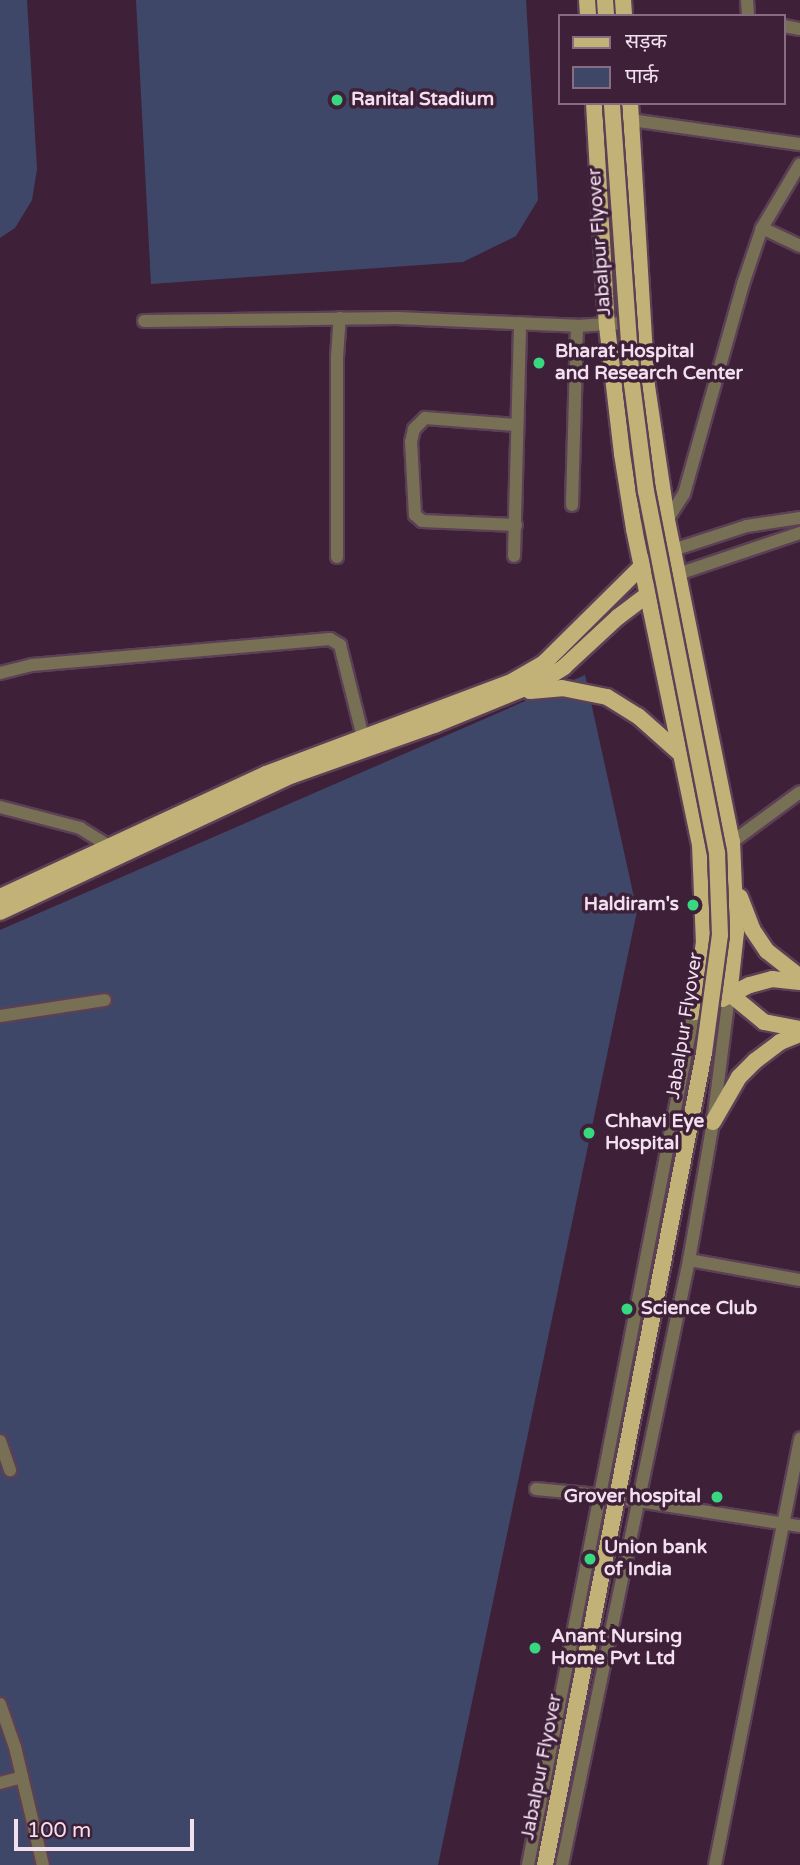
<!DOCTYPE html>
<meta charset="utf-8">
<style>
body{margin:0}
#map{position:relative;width:800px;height:1865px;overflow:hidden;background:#3e2139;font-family:"Varela Round","Noto Sans Devanagari",sans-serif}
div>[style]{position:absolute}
.green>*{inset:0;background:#3f4768}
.roads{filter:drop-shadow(2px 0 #5b4056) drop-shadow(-2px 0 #5b4056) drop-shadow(0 2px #5b4056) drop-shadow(0 -2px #5b4056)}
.minor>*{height:12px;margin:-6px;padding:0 6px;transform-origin:6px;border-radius:6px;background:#787054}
.major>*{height:16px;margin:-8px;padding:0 8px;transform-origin:8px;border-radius:8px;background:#c3b277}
.bridges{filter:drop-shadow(2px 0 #5b4056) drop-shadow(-2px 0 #5b4056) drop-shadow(0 2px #5b4056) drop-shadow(0 -2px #5b4056)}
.major-bridge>*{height:16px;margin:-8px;padding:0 8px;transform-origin:8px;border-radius:8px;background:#c3b277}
.dots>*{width:19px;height:19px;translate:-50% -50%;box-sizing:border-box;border:4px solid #3e2139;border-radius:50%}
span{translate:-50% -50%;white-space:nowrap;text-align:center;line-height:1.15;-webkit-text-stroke:7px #3e2139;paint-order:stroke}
.poi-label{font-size:19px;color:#f3e0ef;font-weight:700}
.left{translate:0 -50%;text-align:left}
.right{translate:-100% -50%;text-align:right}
.street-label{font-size:19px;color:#f3e0ef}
.legend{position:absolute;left:558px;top:14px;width:228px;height:91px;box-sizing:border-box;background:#3e2139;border:2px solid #866d82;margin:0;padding:9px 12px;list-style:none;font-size:21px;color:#f3e0ef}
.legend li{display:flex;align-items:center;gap:14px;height:35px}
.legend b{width:35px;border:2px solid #866d82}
.scale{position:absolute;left:14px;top:1819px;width:180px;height:32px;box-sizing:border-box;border:4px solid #f3e0ef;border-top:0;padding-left:9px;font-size:21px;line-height:24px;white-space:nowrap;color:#f3e0ef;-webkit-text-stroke:5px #3e2139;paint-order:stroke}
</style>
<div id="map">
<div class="green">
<i style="clip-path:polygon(0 0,27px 0,37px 169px,32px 200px,15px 228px,0 238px)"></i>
<i style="clip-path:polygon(136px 0,526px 0,538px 200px,516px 236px,463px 262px,151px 284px)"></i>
<i style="clip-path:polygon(585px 675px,637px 911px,438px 1865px,0 1865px,0 930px)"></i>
</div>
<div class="roads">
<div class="minor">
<i style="left:747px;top:0;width:16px;rotate:86deg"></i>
<i style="left:784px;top:26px;width:16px;rotate:11deg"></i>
<i style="left:631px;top:120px;width:171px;rotate:8.1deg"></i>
<i style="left:762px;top:228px;width:42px;rotate:25.3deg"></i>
<i style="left:144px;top:321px;width:253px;rotate:-0.7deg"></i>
<i style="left:397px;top:318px;width:180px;rotate:2.5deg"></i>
<i style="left:577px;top:326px;width:59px;rotate:-3.9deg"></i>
<i style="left:572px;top:505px;width:179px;rotate:-88.4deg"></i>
<i style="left:516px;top:525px;width:94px;rotate:-177.6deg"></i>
<i style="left:422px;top:521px;width:9px;rotate:-139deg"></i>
<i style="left:415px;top:515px;width:73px;rotate:-93.1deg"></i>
<i style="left:411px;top:442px;width:13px;rotate:-77deg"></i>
<i style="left:414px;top:429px;width:16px;rotate:-45deg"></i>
<i style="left:425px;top:418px;width:91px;rotate:4.4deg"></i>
<i style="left:634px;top:529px;width:34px;rotate:-15deg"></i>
<i style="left:667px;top:520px;width:31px;rotate:-57deg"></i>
<i style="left:684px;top:494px;width:218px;rotate:-74.3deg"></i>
<i style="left:743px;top:284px;width:59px;rotate:-71.3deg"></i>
<i style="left:762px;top:228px;width:74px;rotate:-59.3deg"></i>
<i style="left:673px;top:550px;width:78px;rotate:-18deg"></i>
<i style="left:747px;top:526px;width:54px;rotate:-8.6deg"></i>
<i style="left:514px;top:556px;width:233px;rotate:-88.5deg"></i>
<i style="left:337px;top:557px;width:200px;rotate:-90deg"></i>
<i style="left:337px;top:357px;width:39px;rotate:-86deg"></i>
<i style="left:678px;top:574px;width:129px;rotate:-18.6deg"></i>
<i style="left:0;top:673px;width:33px;rotate:-14deg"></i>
<i style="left:32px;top:665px;width:299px;rotate:-5deg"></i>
<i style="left:330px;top:639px;width:12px;rotate:31deg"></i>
<i style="left:340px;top:645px;width:95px;rotate:76deg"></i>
<i style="left:0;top:807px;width:83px;rotate:14.7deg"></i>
<i style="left:80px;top:828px;width:36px;rotate:32deg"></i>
<i style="left:732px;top:842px;width:84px;rotate:-36.3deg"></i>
<i style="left:0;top:1016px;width:106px;rotate:-8.7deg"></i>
<i style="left:689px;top:1260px;width:113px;rotate:10.2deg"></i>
<i style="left:0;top:1441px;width:31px;rotate:71deg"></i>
<i style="left:536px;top:1489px;width:63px;rotate:5.4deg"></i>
<i style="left:599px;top:1495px;width:203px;rotate:8.8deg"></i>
<i style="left:0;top:1704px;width:46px;rotate:70.8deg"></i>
<i style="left:15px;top:1747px;width:121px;rotate:76.7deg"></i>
<i style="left:0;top:1783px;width:23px;rotate:-15deg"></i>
<i style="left:528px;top:1865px;width:869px;rotate:-78.99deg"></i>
<i style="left:562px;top:1865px;width:618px;rotate:-78.14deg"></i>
<i style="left:689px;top:1260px;width:140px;rotate:-80.1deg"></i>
<i style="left:713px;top:1122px;width:127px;rotate:-82.8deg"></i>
<i style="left:715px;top:1865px;width:435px;rotate:-78.7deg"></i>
</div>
<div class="major">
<i style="left:587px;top:0;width:16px;rotate:86deg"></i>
<i style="left:605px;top:0;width:16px;rotate:86deg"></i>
<i style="left:623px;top:0;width:16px;rotate:86deg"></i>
<i style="left:594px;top:103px;width:223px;rotate:86.7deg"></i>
<i style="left:607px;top:326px;width:129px;rotate:83.3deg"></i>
<i style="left:622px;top:454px;width:76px;rotate:80.9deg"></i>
<i style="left:634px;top:529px;width:322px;rotate:78.2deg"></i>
<i style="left:700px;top:844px;width:98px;rotate:87.7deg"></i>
<i style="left:704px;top:942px;width:71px;rotate:98.1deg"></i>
<i style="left:630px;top:103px;width:284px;rotate:86.6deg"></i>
<i style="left:647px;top:386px;width:135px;rotate:81.5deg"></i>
<i style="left:667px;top:520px;width:328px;rotate:78.6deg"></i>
<i style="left:732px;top:842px;width:90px;rotate:87.5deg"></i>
<i style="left:736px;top:932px;width:64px;rotate:96.2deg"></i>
<i style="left:530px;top:691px;width:32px;rotate:-5deg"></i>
<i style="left:562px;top:688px;width:46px;rotate:11.3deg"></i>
<i style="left:607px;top:697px;width:36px;rotate:32deg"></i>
<i style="left:638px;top:716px;width:59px;rotate:41.6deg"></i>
<i style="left:0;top:897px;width:293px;rotate:-24.8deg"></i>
<i style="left:266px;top:774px;width:264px;rotate:-20.6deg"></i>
<i style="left:513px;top:681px;width:36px;rotate:-30deg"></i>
<i style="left:544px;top:663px;width:138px;rotate:-44.7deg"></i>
<i style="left:642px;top:566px;width:9px;rotate:-27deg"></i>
<i style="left:740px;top:897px;width:34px;rotate:69deg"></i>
<i style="left:752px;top:929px;width:27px;rotate:56deg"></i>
<i style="left:767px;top:951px;width:42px;rotate:38.2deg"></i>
<i style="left:0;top:912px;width:323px;rotate:-25.1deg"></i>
<i style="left:293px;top:775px;width:150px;rotate:-19.5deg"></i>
<i style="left:434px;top:725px;width:117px;rotate:-22.2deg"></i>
<i style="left:542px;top:681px;width:26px;rotate:-32deg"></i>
<i style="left:564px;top:667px;width:74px;rotate:-42.8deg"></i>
<i style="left:618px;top:617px;width:46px;rotate:-37.1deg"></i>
<i style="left:724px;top:989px;width:52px;rotate:39.5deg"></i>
<i style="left:764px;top:1022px;width:37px;rotate:11deg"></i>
<i style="left:722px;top:999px;width:31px;rotate:-27deg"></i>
<i style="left:750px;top:985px;width:23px;rotate:-15deg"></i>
<i style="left:772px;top:979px;width:28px;rotate:6deg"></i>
<i style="left:713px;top:1122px;width:52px;rotate:-60deg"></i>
<i style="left:739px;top:1077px;width:23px;rotate:-45deg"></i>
<i style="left:755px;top:1061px;width:31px;rotate:-37deg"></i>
<i style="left:780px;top:1042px;width:22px;rotate:-22deg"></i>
</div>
</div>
<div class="bridges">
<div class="major-bridge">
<i style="left:545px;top:1865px;width:827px;rotate:-78.92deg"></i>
<i style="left:704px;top:1053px;width:119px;rotate:-82.3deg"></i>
<i style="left:720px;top:935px;width:82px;rotate:-92.1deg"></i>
<i style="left:717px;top:853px;width:368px;rotate:-101.1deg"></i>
<i style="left:646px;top:492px;width:109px;rotate:-97.4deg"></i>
<i style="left:632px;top:384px;width:282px;rotate:-94.1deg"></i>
</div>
</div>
<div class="dots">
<i style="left:337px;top:100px;background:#38d880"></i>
<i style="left:539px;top:363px;background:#38d880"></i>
<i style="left:693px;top:905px;background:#38d880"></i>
<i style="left:589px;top:1133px;background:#38d880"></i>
<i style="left:627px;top:1309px;background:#38d880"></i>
<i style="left:717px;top:1497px;background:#38d880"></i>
<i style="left:590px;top:1559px;background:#38d880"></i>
<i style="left:535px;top:1648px;background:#38d880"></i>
</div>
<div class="poi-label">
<span class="left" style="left:351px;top:100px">Ranital Stadium</span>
<span class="left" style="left:555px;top:363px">Bharat Hospital<br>and Research Center</span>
<span class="right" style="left:679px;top:905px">Haldiram's</span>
<span class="left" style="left:605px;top:1133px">Chhavi Eye<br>Hospital</span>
<span class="left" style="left:641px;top:1309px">Science Club</span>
<span class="right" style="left:701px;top:1497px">Grover hospital</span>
<span class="left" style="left:604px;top:1559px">Union bank<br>of India</span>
<span class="left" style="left:551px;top:1648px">Anant Nursing<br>Home Pvt Ltd</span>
</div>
<div class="street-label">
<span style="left:600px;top:242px;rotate:-94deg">Jabalpur Flyover</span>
<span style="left:685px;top:1026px;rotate:-81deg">Jabalpur Flyover</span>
<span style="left:542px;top:1767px;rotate:-79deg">Jabalpur Flyover</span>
</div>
<ul class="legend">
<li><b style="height:9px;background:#c3b277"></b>सड़क</li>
<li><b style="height:19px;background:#3f4768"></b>पार्क</li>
</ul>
<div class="scale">100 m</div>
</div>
